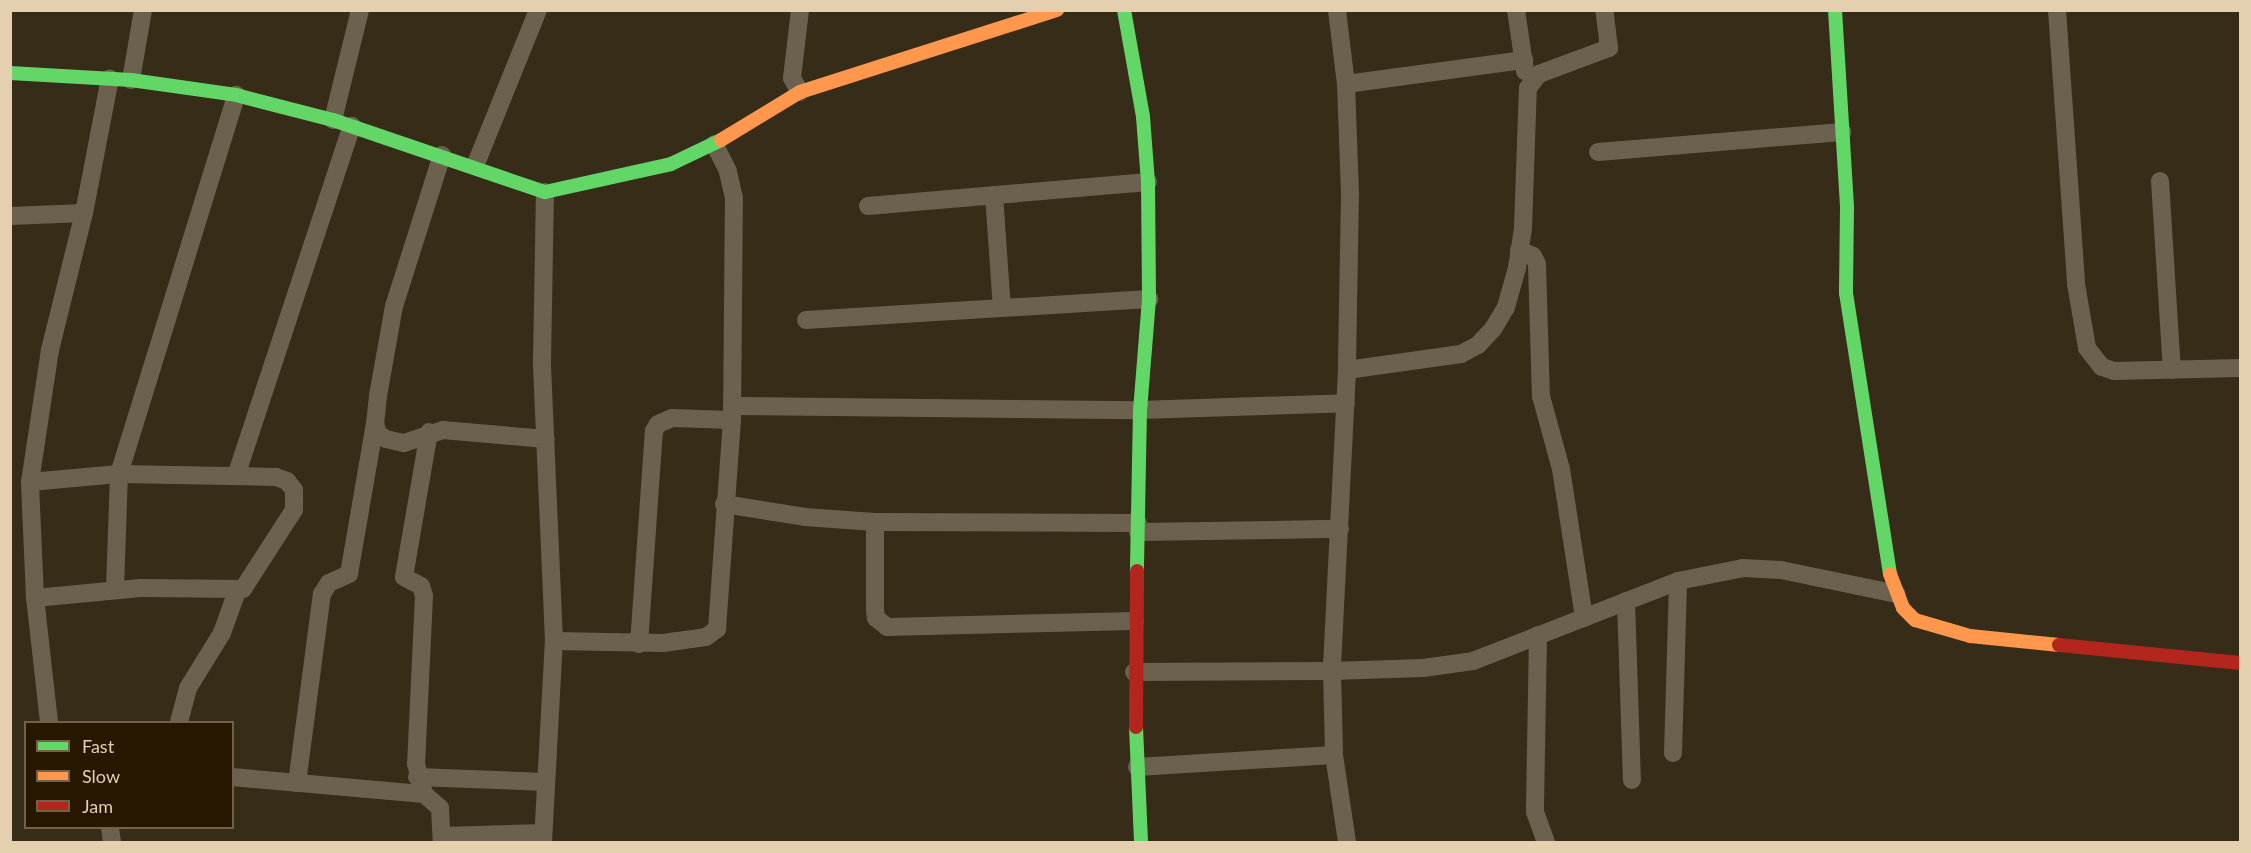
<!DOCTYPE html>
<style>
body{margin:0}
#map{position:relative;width:2251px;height:853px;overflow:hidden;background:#362c18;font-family:Lato,sans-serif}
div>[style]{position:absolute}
.street>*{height:18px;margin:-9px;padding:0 9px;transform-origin:9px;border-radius:9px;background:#6b614e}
.fast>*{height:14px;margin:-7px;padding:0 7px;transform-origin:7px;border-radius:7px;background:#63d668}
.slow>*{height:14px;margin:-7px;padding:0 7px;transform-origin:7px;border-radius:7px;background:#ff974d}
.jam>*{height:14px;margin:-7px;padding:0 7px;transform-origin:7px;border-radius:7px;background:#b3261e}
span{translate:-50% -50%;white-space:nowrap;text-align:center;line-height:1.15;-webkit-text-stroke:6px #271700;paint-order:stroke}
.frame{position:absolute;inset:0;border:12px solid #e4cfaf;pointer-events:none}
.legend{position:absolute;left:24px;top:721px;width:210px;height:108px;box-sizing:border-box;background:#271700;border:2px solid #736146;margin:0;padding:8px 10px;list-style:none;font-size:18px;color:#e4cfaf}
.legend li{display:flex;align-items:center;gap:12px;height:30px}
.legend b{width:30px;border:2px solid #736146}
</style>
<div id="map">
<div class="street">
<i style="left:1337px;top:10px;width:75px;rotate:83.1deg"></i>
<i style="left:1346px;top:84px;width:109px;rotate:87.9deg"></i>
<i style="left:1350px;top:193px;width:177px;rotate:91deg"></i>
<i style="left:1347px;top:370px;width:301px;rotate:92.9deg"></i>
<i style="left:1332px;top:671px;width:84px;rotate:88.6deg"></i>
<i style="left:1334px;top:755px;width:88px;rotate:81.5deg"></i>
<i style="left:1516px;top:10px;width:62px;rotate:81.6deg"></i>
<i style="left:2057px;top:10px;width:275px;rotate:86deg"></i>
<i style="left:2076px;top:284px;width:65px;rotate:80.2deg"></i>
<i style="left:2087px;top:348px;width:24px;rotate:52deg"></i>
<i style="left:2102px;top:367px;width:13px;rotate:18deg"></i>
<i style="left:2114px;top:371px;width:126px;rotate:-1.4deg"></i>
<i style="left:131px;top:80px;width:71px;rotate:-80.3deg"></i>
<i style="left:1346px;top:84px;width:180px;rotate:-7.7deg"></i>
<i style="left:800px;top:92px;width:16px;rotate:-120deg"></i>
<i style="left:792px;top:78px;width:68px;rotate:-83.3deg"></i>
<i style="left:333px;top:120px;width:113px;rotate:-76.2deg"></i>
<i style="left:1598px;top:152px;width:245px;rotate:-4.7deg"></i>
<i style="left:442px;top:155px;width:158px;rotate:107.6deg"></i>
<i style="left:394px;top:306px;width:91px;rotate:100.1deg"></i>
<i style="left:378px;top:396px;width:27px;rotate:96deg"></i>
<i style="left:375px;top:423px;width:11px;rotate:75deg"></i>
<i style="left:378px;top:434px;width:9px;rotate:32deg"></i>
<i style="left:386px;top:439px;width:18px;rotate:13deg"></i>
<i style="left:404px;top:443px;width:41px;rotate:-18.4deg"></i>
<i style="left:443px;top:430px;width:103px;rotate:5deg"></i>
<i style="left:475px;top:166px;width:168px;rotate:-68deg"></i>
<i style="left:2160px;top:181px;width:189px;rotate:86.4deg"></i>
<i style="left:994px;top:195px;width:113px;rotate:86deg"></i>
<i style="left:868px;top:206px;width:281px;rotate:-4.9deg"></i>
<i style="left:10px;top:216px;width:74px;rotate:-2.3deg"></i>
<i style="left:1519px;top:250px;width:15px;rotate:23deg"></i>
<i style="left:1533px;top:256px;width:9px;rotate:63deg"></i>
<i style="left:1537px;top:264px;width:132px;rotate:88.3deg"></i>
<i style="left:1541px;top:396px;width:76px;rotate:74.7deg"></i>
<i style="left:1561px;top:469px;width:151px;rotate:81.2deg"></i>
<i style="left:806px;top:320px;width:344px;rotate:-3.5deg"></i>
<i style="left:1347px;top:370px;width:115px;rotate:-8deg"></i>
<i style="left:1461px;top:354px;width:19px;rotate:-28deg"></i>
<i style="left:1478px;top:345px;width:22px;rotate:-47deg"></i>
<i style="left:1493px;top:329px;width:26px;rotate:-59deg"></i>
<i style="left:1506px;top:307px;width:41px;rotate:-74.2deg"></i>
<i style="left:1517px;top:268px;width:40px;rotate:-81.5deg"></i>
<i style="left:1523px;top:228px;width:140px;rotate:-88deg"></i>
<i style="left:1528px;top:88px;width:18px;rotate:-52deg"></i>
<i style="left:1539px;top:74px;width:75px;rotate:-20.4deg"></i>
<i style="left:1609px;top:48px;width:38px;rotate:-97deg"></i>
<i style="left:732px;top:406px;width:408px;rotate:0.6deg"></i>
<i style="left:1140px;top:410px;width:206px;rotate:-1.9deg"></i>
<i style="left:429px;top:432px;width:147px;rotate:99.8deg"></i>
<i style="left:404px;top:577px;width:19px;rotate:28deg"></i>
<i style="left:421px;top:586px;width:10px;rotate:73deg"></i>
<i style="left:424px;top:596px;width:168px;rotate:92.7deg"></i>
<i style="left:416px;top:764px;width:31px;rotate:75deg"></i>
<i style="left:424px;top:794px;width:21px;rotate:41deg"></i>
<i style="left:440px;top:808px;width:34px;rotate:87deg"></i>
<i style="left:236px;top:476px;width:369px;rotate:-71.7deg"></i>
<i style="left:30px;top:482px;width:89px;rotate:-5.1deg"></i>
<i style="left:119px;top:474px;width:397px;rotate:-72.8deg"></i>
<i style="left:724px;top:504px;width:82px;rotate:9.1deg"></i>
<i style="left:805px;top:517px;width:70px;rotate:4.1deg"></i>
<i style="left:875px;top:522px;width:263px;rotate:0.2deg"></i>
<i style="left:875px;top:522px;width:87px;rotate:90deg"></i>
<i style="left:875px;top:609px;width:9px;rotate:84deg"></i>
<i style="left:876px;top:618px;width:14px;rotate:39deg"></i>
<i style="left:887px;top:627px;width:248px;rotate:-1.4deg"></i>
<i style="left:1138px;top:532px;width:202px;rotate:-0.9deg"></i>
<i style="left:35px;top:598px;width:106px;rotate:-5.4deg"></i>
<i style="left:141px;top:588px;width:102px;rotate:0.6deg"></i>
<i style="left:243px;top:589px;width:94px;rotate:-57.2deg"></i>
<i style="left:294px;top:510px;width:20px;rotate:-90deg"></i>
<i style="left:294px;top:490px;width:11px;rotate:-128deg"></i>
<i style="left:287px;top:481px;width:12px;rotate:-160deg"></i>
<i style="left:276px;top:477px;width:157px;rotate:-178.9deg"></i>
<i style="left:119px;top:474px;width:115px;rotate:92deg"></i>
<i style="left:1626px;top:601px;width:179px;rotate:88.1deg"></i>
<i style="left:1538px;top:635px;width:177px;rotate:91deg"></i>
<i style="left:1535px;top:812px;width:32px;rotate:70deg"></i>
<i style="left:554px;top:641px;width:109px;rotate:1.1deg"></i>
<i style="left:663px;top:643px;width:43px;rotate:-7.9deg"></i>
<i style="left:706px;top:637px;width:14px;rotate:-36deg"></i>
<i style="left:717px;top:629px;width:210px;rotate:-85.9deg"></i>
<i style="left:732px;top:420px;width:222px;rotate:-89.5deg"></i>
<i style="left:734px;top:198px;width:28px;rotate:-103deg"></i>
<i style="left:728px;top:171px;width:30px;rotate:-117deg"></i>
<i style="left:639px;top:644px;width:214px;rotate:-86deg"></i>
<i style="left:654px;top:431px;width:8px;rotate:-60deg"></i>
<i style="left:658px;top:424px;width:15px;rotate:-23deg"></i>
<i style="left:672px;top:418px;width:60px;rotate:1.9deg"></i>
<i style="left:1134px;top:672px;width:198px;rotate:-0.3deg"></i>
<i style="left:1332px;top:671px;width:91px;rotate:-1.9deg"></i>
<i style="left:1423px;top:668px;width:50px;rotate:-8deg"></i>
<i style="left:1473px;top:661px;width:220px;rotate:-21.3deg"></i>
<i style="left:1678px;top:581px;width:66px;rotate:-11.3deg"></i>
<i style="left:1743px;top:568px;width:38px;rotate:3deg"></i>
<i style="left:1781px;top:570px;width:118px;rotate:11.7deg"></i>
<i style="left:49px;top:722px;width:125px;rotate:-96.4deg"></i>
<i style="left:35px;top:598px;width:116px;rotate:-92.5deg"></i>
<i style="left:30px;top:482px;width:134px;rotate:-81.4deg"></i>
<i style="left:50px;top:350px;width:141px;rotate:-76.1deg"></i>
<i style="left:84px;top:213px;width:137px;rotate:-79.1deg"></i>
<i style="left:179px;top:722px;width:35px;rotate:-75deg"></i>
<i style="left:188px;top:688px;width:65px;rotate:-58.3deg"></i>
<i style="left:222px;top:633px;width:45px;rotate:-70.3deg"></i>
<i style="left:1673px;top:753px;width:172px;rotate:-88.3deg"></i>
<i style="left:1137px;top:767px;width:197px;rotate:-3.5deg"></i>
<i style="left:232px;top:777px;width:193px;rotate:5.1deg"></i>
<i style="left:417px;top:777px;width:129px;rotate:2.2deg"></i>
<i style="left:297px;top:783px;width:191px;rotate:-82.5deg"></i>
<i style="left:322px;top:594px;width:13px;rotate:-58deg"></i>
<i style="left:329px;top:583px;width:22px;rotate:-24deg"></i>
<i style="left:349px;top:574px;width:153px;rotate:-80.2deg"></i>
<i style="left:110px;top:828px;width:14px;rotate:82deg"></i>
<i style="left:442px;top:836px;width:101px;rotate:-1.7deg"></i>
<i style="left:543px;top:842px;width:201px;rotate:-86.9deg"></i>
<i style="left:554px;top:641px;width:279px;rotate:-92.5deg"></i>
<i style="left:542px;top:362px;width:170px;rotate:-89deg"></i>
</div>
<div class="fast">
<i style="left:1124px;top:10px;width:109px;rotate:79.9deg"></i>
<i style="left:1143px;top:117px;width:65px;rotate:85.6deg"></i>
<i style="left:1148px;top:182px;width:117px;rotate:89.5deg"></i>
<i style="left:1149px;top:299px;width:111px;rotate:94.6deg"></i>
<i style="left:1140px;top:410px;width:161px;rotate:91.1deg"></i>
<i style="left:1835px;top:10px;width:198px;rotate:86.5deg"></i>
<i style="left:1847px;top:208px;width:85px;rotate:90.7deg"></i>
<i style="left:1846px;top:293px;width:284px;rotate:81.1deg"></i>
<i style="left:10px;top:73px;width:121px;rotate:3.3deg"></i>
<i style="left:131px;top:80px;width:106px;rotate:8.1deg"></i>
<i style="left:236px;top:95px;width:100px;rotate:14.5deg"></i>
<i style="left:333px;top:120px;width:224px;rotate:18.8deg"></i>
<i style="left:545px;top:192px;width:129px;rotate:-12.5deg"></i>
<i style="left:671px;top:164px;width:55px;rotate:-25.6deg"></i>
<i style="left:1136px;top:727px;width:115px;rotate:87.5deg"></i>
</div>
<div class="slow">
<i style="left:721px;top:140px;width:92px;rotate:-31.3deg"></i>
<i style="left:800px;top:92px;width:270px;rotate:-17.7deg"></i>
<i style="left:1890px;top:574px;width:36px;rotate:69deg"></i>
<i style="left:1903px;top:608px;width:17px;rotate:45deg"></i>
<i style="left:1915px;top:620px;width:57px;rotate:16.2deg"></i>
<i style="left:1970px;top:636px;width:89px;rotate:5.8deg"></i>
</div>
<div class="jam">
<i style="left:2059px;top:645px;width:182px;rotate:5.7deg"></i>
<i style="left:1136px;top:727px;width:156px;rotate:-89.6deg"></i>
</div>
<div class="frame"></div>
<ul class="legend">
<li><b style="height:8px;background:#63d668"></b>Fast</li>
<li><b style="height:8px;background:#ff974d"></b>Slow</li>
<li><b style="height:8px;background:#b3261e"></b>Jam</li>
</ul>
</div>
